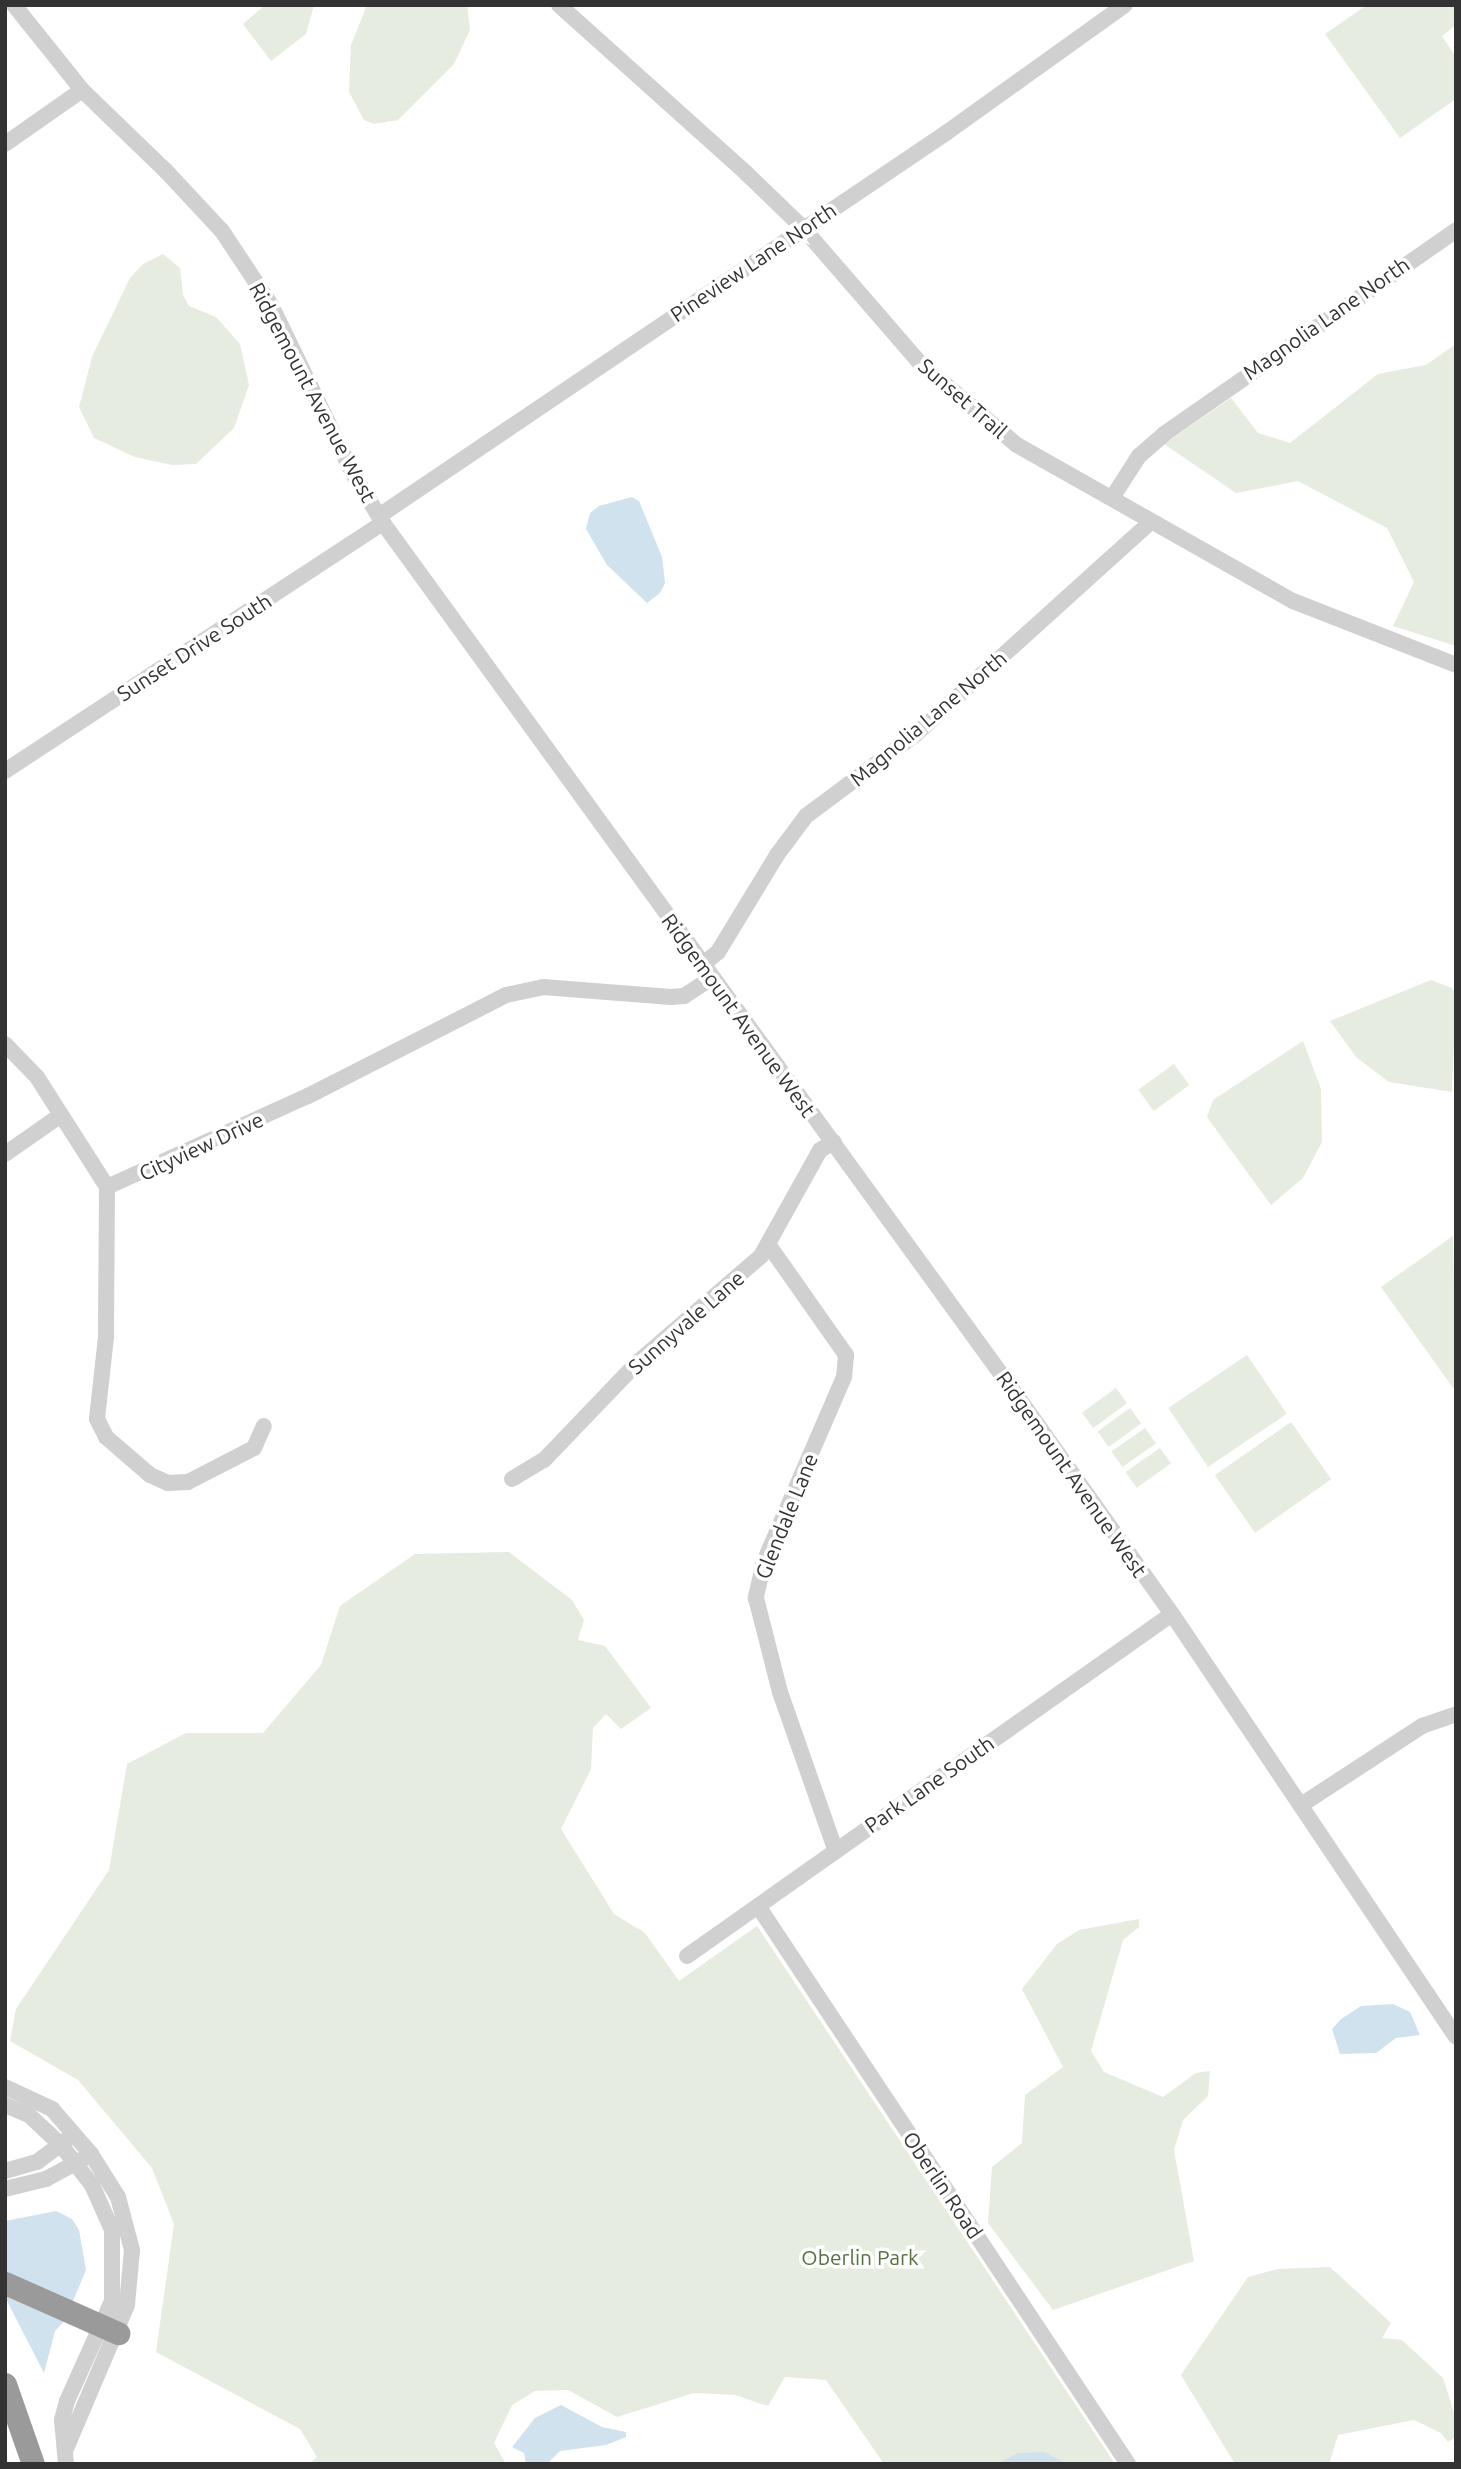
<!DOCTYPE html>
<style>
body{margin:0}
#map{position:relative;width:1461px;height:2469px;overflow:hidden;background:#fff;font-family:Ubuntu,sans-serif}
div>[style]{position:absolute}
.green>*{inset:0;background:#e6ecdf;transform-origin:0 0}
.water>*{inset:0;background:#cfe2ee}
.minor>*{height:16px;margin:-8px;padding:0 8px;transform-origin:8px;border-radius:8px;background:#d0d0d0}
.highway>*{height:23px;margin:-11.5px;padding:0 11.5px;transform-origin:11.5px;border-radius:11.5px;background:#9a9a9a}
span{translate:-50% -50%;white-space:nowrap;text-align:center;line-height:1.15;-webkit-text-stroke:7px #fff;paint-order:stroke}
.street-label{font-size:21px;color:#333}
.park-label{font-size:21px;color:#56703f}
.frame{position:absolute;inset:0;border:7px solid #333;pointer-events:none}
</style>
<div id="map">
<div class="green">
<i style="clip-path:polygon(265px 5px,314px 5px,306px 34px,271px 61px,243px 24px)"></i>
<i style="clip-path:polygon(367px 5px,467px 5px,470px 30px,454px 64px,398px 120px,374px 124px,364px 120px,349px 92px,351px 45px)"></i>
<i style="clip-path:polygon(1367px 5px,1456px 5px,1456px 25px,1442px 36px,1456px 57px,1456px 99px,1400px 138px,1325px 34px)"></i>
<i style="clip-path:polygon(163px 254px,180px 268px,183px 295px,189px 306px,216px 317px,240px 344px,249px 385px,234px 428px,196px 464px,172px 465px,135px 457px,94px 438px,79px 407px,92px 357px,130px 278px,143px 264px)"></i>
<i style="clip-path:polygon(1456px 344px,1456px 646px,1393px 626px,1414px 582px,1387px 528px,1298px 481px,1236px 493px,1164px 444px,1231px 398px,1258px 433px,1290px 443px,1378px 374px,1426px 365px)"></i>
<i style="clip-path:polygon(1431px 980px,1452px 988px,1456px 995px,1452px 1092px,1389px 1082px,1356px 1057px,1330px 1021px)"></i>
<i style="clip-path:polygon(1303px 1041px,1321px 1089px,1322px 1142px,1303px 1178px,1271px 1205px,1207px 1117px,1213px 1100px)"></i>
<i style="left:1174px;top:1064px;width:26px;height:44px;rotate:54deg"></i>
<i style="clip-path:polygon(1453px 1236px,1456px 1386px,1453px 1388px,1381px 1287px)"></i>
<i style="left:1247px;top:1355px;width:71px;height:95px;rotate:56deg"></i>
<i style="left:1116px;top:1388px;width:19px;height:42px;rotate:54deg"></i>
<i style="left:1130px;top:1408px;width:19px;height:40px;rotate:54deg"></i>
<i style="left:1291px;top:1422px;width:70px;height:93px;rotate:55deg"></i>
<i style="left:1145px;top:1428px;width:19px;height:41px;rotate:55deg"></i>
<i style="left:1160px;top:1448px;width:19px;height:42px;rotate:55deg"></i>
<i style="clip-path:polygon(509px 1552px,572px 1600px,584px 1620px,578px 1640px,605px 1646px,651px 1708px,621px 1729px,606px 1714px,593px 1728px,591px 1769px,561px 1829px,614px 1914px,645px 1933px,679px 1981px,757px 1926px,1115px 2464px,884px 2464px,826px 2380px,785px 2377px,768px 2406px,735px 2395px,694px 2393px,617px 2417px,568px 2390px,535px 2391px,512px 2405px,494px 2443px,506px 2464px,309px 2464px,317px 2457px,300px 2429px,156px 2352px,174px 2224px,152px 2168px,78px 2080px,10px 2041px,16px 2009px,109px 1870px,127px 1764px,186px 1733px,263px 1733px,321px 1665px,340px 1606px,415px 1554px)"></i>
<i style="clip-path:polygon(1139px 1919px,1139px 1927px,1123px 1940px,1091px 2051px,1104px 2072px,1163px 2097px,1196px 2073px,1210px 2071px,1208px 2096px,1183px 2120px,1174px 2150px,1194px 2261px,1053px 2310px,988px 2223px,992px 2167px,1022px 2143px,1025px 2095px,1063px 2067px,1022px 1989px,1057px 1944px,1079px 1930px)"></i>
<i style="clip-path:polygon(1330px 2267px,1391px 2323px,1382px 2338px,1402px 2340px,1443px 2378px,1456px 2419px,1456px 2437px,1448px 2442px,1441px 2433px,1414px 2420px,1338px 2435px,1329px 2464px,1235px 2464px,1181px 2375px,1248px 2277px,1278px 2269px)"></i>
</div>
<div class="water">
<i style="clip-path:polygon(632px 497px,639px 501px,662px 557px,665px 583px,660px 593px,647px 603px,607px 565px,586px 529px,590px 513px,599px 506px)"></i>
<i style="clip-path:polygon(1393px 2004px,1410px 2012px,1420px 2035px,1396px 2038px,1376px 2053px,1340px 2054px,1332px 2029px,1341px 2019px,1361px 2006px)"></i>
<i style="clip-path:polygon(56px 2211px,72px 2219px,79px 2230px,86px 2270px,65px 2320px,55px 2331px,44px 2373px,5px 2297px,5px 2221px)"></i>
<i style="clip-path:polygon(561px 2405px,602px 2427px,626px 2432px,626px 2437px,606px 2445px,560px 2451px,547px 2464px,526px 2464px,524px 2453px,512px 2447px,535px 2418px)"></i>
<i style="clip-path:polygon(1045px 2452px,1067px 2464px,997px 2464px,1018px 2453px)"></i>
</div>
<div class="minor">
<i style="left:14px;top:5px;width:109px;rotate:51.3deg"></i>
<i style="left:82px;top:90px;width:117px;rotate:44deg"></i>
<i style="left:166px;top:171px;width:82px;rotate:47deg"></i>
<i style="left:222px;top:231px;width:89px;rotate:56.5deg"></i>
<i style="left:271px;top:305px;width:186px;rotate:64.1deg"></i>
<i style="left:352px;top:472px;width:60px;rotate:58.7deg"></i>
<i style="left:383px;top:523px;width:1079px;rotate:54.01deg"></i>
<i style="left:1017px;top:1396px;width:267px;rotate:54.6deg"></i>
<i style="left:1172px;top:1614px;width:509px;rotate:56.12deg"></i>
<i style="left:559px;top:5px;width:251px;rotate:41.9deg"></i>
<i style="left:746px;top:173px;width:79px;rotate:44deg"></i>
<i style="left:803px;top:228px;width:177px;rotate:49.1deg"></i>
<i style="left:919px;top:362px;width:128px;rotate:40.3deg"></i>
<i style="left:1017px;top:445px;width:317px;rotate:29.5deg"></i>
<i style="left:1293px;top:601px;width:175px;rotate:21.4deg"></i>
<i style="left:5px;top:144px;width:94px;rotate:-35deg"></i>
<i style="left:1112px;top:498px;width:50px;rotate:-57.3deg"></i>
<i style="left:1139px;top:456px;width:33px;rotate:-41deg"></i>
<i style="left:1164px;top:434px;width:356px;rotate:-34.9deg"></i>
<i style="left:379px;top:516px;width:684px;rotate:-34.04deg"></i>
<i style="left:946px;top:133px;width:220px;rotate:-35.6deg"></i>
<i style="left:5px;top:771px;width:452px;rotate:-33.3deg"></i>
<i style="left:702px;top:965px;width:21px;rotate:-39deg"></i>
<i style="left:718px;top:952px;width:114px;rotate:-58.7deg"></i>
<i style="left:777px;top:855px;width:49px;rotate:-53.4deg"></i>
<i style="left:806px;top:816px;width:137px;rotate:-36.7deg"></i>
<i style="left:916px;top:734px;width:316px;rotate:-42.1deg"></i>
<i style="left:5px;top:1044px;width:46px;rotate:45.9deg"></i>
<i style="left:37px;top:1077px;width:130px;rotate:57.5deg"></i>
<i style="left:5px;top:1154px;width:68px;rotate:-34.9deg"></i>
<i style="left:107px;top:1187px;width:221px;rotate:-24.4deg"></i>
<i style="left:308px;top:1096px;width:222px;rotate:-27deg"></i>
<i style="left:506px;top:995px;width:38px;rotate:-12deg"></i>
<i style="left:543px;top:987px;width:128px;rotate:4.5deg"></i>
<i style="left:671px;top:997px;width:13px;rotate:-4deg"></i>
<i style="left:684px;top:996px;width:33px;rotate:-33deg"></i>
<i style="left:107px;top:1187px;width:150px;rotate:90.4deg"></i>
<i style="left:106px;top:1337px;width:82px;rotate:96.3deg"></i>
<i style="left:97px;top:1419px;width:20px;rotate:63deg"></i>
<i style="left:106px;top:1437px;width:58px;rotate:40.8deg"></i>
<i style="left:150px;top:1475px;width:20px;rotate:24deg"></i>
<i style="left:168px;top:1483px;width:20px;rotate:-3deg"></i>
<i style="left:188px;top:1482px;width:74px;rotate:-27.3deg"></i>
<i style="left:254px;top:1448px;width:24px;rotate:-66deg"></i>
<i style="left:768px;top:1244px;width:136px;rotate:54.9deg"></i>
<i style="left:846px;top:1355px;width:22px;rotate:95deg"></i>
<i style="left:844px;top:1377px;width:202px;rotate:113.4deg"></i>
<i style="left:764px;top:1562px;width:37px;rotate:103deg"></i>
<i style="left:756px;top:1598px;width:97px;rotate:75.7deg"></i>
<i style="left:780px;top:1692px;width:166px;rotate:70.7deg"></i>
<i style="left:512px;top:1479px;width:37px;rotate:-31deg"></i>
<i style="left:544px;top:1460px;width:137px;rotate:-46.2deg"></i>
<i style="left:639px;top:1361px;width:161px;rotate:-40.7deg"></i>
<i style="left:761px;top:1256px;width:121px;rotate:-60.9deg"></i>
<i style="left:820px;top:1150px;width:16px;rotate:-30deg"></i>
<i style="left:1301px;top:1805px;width:145px;rotate:-33.1deg"></i>
<i style="left:1422px;top:1726px;width:36px;rotate:-19deg"></i>
<i style="left:758px;top:1906px;width:670px;rotate:56.45deg"></i>
<i style="left:687px;top:1956px;width:593px;rotate:-35.19deg"></i>
<i style="left:5px;top:2087px;width:52px;rotate:25.1deg"></i>
<i style="left:52px;top:2109px;width:60px;rotate:49.1deg"></i>
<i style="left:91px;top:2154px;width:51px;rotate:57.9deg"></i>
<i style="left:118px;top:2197px;width:55px;rotate:75.2deg"></i>
<i style="left:132px;top:2250px;width:55px;rotate:95.2deg"></i>
<i style="left:127px;top:2305px;width:159px;rotate:113deg"></i>
<i style="left:5px;top:2105px;width:26px;rotate:23deg"></i>
<i style="left:29px;top:2115px;width:44px;rotate:43.2deg"></i>
<i style="left:61px;top:2145px;width:51px;rotate:52.2deg"></i>
<i style="left:92px;top:2185px;width:49px;rotate:66deg"></i>
<i style="left:112px;top:2230px;width:71px;rotate:90deg"></i>
<i style="left:112px;top:2301px;width:110px;rotate:114.2deg"></i>
<i style="left:67px;top:2401px;width:20px;rotate:105deg"></i>
<i style="left:62px;top:2420px;width:44px;rotate:84.8deg"></i>
<i style="left:5px;top:2171px;width:33px;rotate:-16deg"></i>
<i style="left:37px;top:2162px;width:39px;rotate:-37deg"></i>
<i style="left:5px;top:2189px;width:42px;rotate:-13.7deg"></i>
<i style="left:46px;top:2179px;width:42px;rotate:-28.4deg"></i>
</div>
<div class="highway">
<i style="left:5px;top:2283px;width:124px;rotate:23.9deg"></i>
<i style="left:5px;top:2384px;width:85px;rotate:70.7deg"></i>
</div>
<div class="street-label">
<span style="left:753px;top:262px;rotate:-34deg">Pineview Lane North</span>
<span style="left:1326px;top:318px;rotate:-35deg">Magnolia Lane North</span>
<span style="left:313px;top:392px;rotate:62deg">Ridgemount Avenue West</span>
<span style="left:963px;top:398px;rotate:41deg">Sunset Trail</span>
<span style="left:194px;top:647px;rotate:-33deg">Sunset Drive South</span>
<span style="left:928px;top:718px;rotate:-40deg">Magnolia Lane North</span>
<span style="left:739px;top:1015px;rotate:54deg">Ridgemount Avenue West</span>
<span style="left:201px;top:1146px;rotate:-25deg">Cityview Drive</span>
<span style="left:686px;top:1322px;rotate:-41deg">Sunnyvale Lane</span>
<span style="left:1072px;top:1474px;rotate:55deg">Ridgemount Avenue West</span>
<span style="left:786px;top:1516px;rotate:-68deg">Glendale Lane</span>
<span style="left:929px;top:1784px;rotate:-35deg">Park Lane South</span>
<span style="left:943px;top:2185px;rotate:56deg">Oberlin Road</span>
</div>
<div class="park-label">
<span style="left:860px;top:2257px">Oberlin Park</span>
</div>
<div class="frame"></div>
</div>
